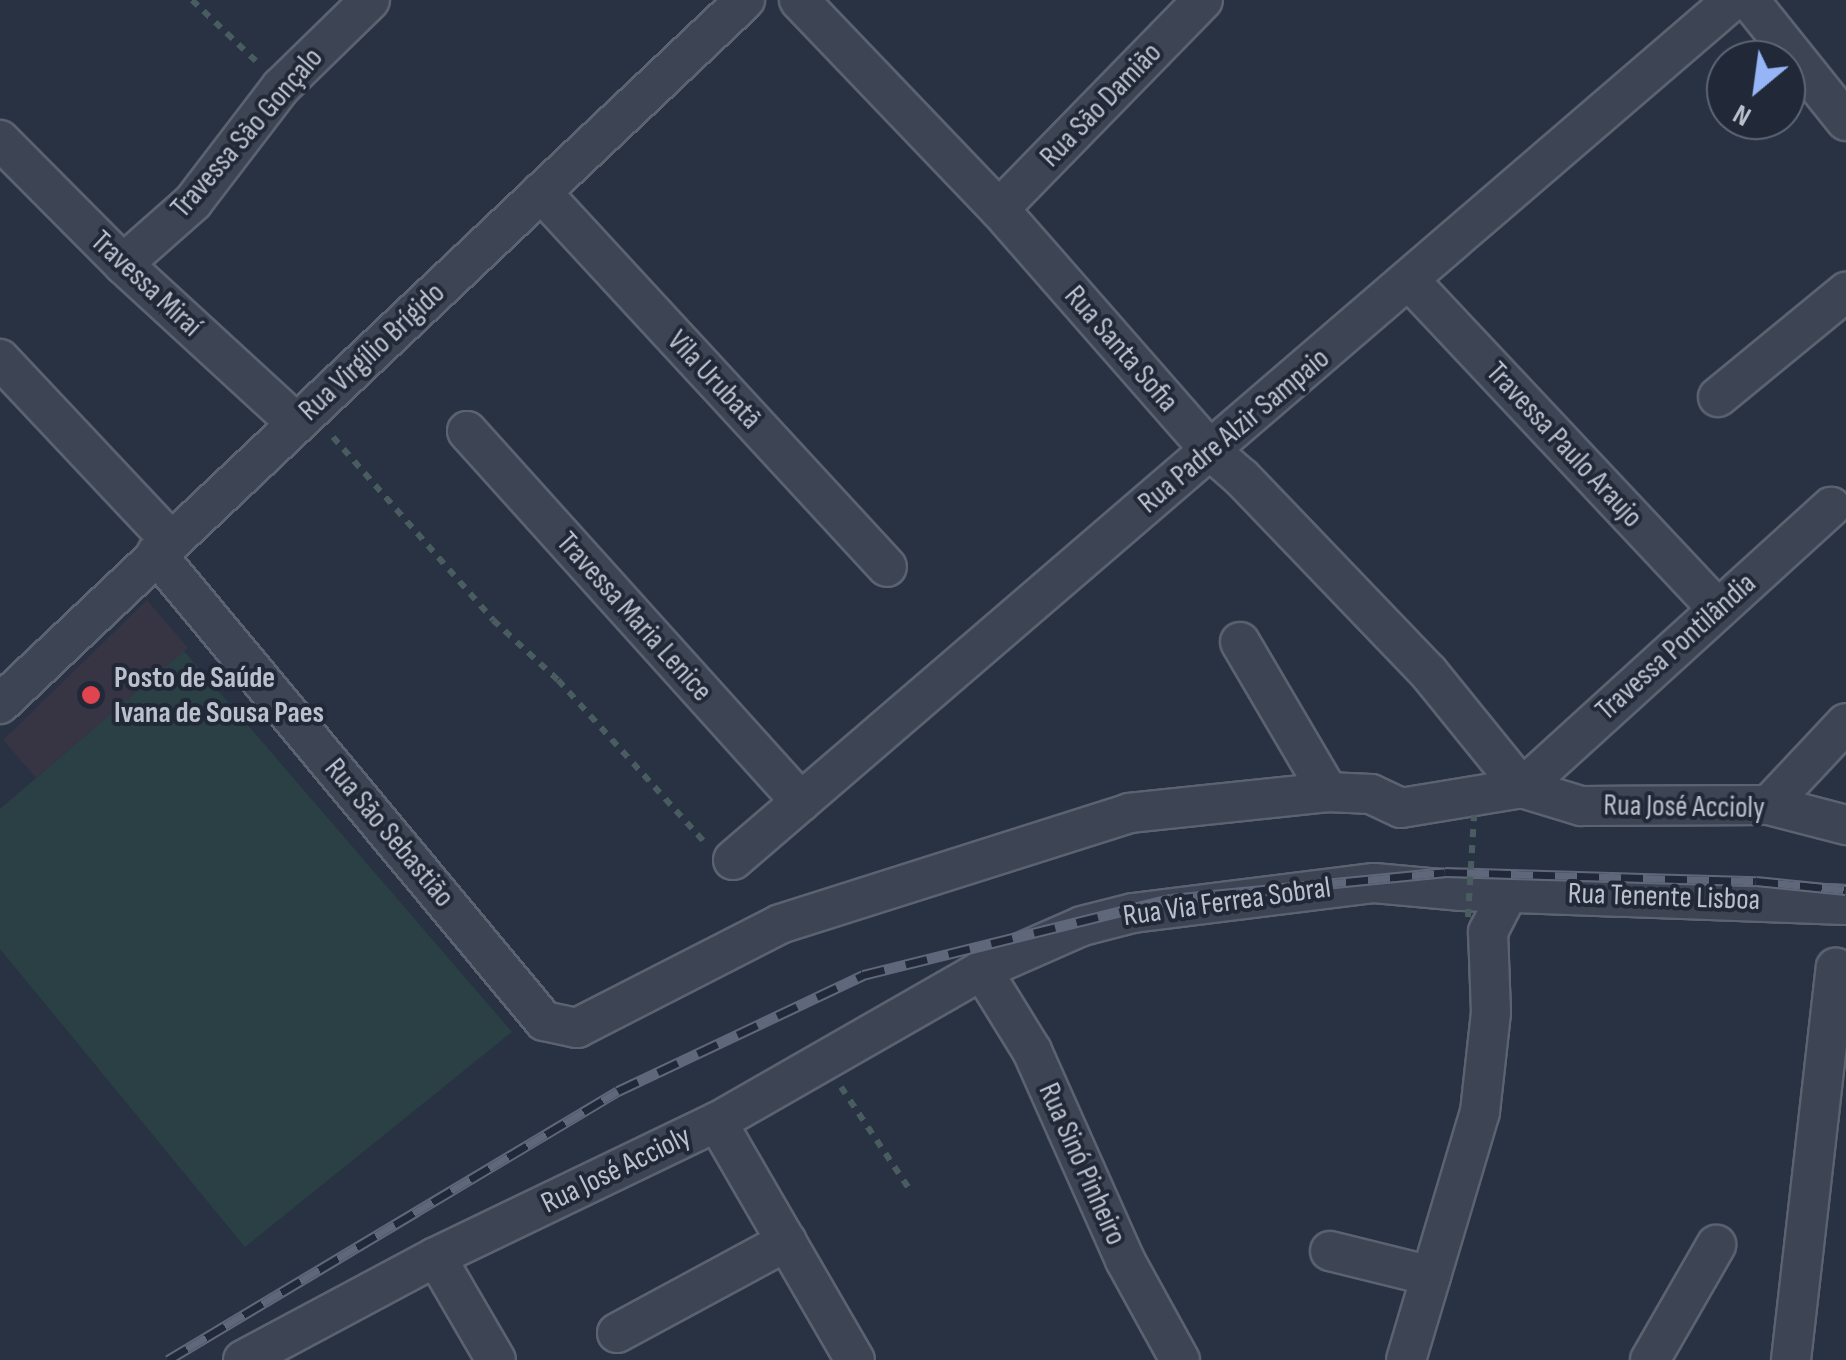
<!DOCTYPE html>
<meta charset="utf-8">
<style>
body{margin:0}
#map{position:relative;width:1846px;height:1360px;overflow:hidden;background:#283243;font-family:"Sofia Sans Condensed",sans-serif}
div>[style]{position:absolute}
.medical>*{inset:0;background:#373444}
.green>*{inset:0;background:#2a4044}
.path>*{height:6px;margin-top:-3px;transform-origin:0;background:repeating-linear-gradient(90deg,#495d60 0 8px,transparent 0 16px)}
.roads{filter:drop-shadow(2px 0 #5b6270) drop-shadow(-2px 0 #5b6270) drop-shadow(0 2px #5b6270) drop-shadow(0 -2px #5b6270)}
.minor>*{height:38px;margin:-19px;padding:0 19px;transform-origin:19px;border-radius:19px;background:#3d4453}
.rail>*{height:11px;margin-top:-5.5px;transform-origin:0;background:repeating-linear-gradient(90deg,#212938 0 22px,#5f687a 0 44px);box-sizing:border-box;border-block:2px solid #5f687a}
.path-bridge>*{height:6px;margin-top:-3px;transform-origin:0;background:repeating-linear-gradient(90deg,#495d60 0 8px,transparent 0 16px)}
.dots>*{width:28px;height:28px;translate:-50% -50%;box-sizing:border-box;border:5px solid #212938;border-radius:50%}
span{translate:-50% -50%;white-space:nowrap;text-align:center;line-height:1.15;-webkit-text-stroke:8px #212938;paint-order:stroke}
.street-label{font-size:30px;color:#bac0cc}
.poi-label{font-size:30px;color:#bac0cc;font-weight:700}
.left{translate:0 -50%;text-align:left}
.north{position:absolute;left:1706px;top:40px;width:100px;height:100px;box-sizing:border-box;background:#212938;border:2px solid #5e6573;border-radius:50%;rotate:209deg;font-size:28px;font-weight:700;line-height:40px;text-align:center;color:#bac0cc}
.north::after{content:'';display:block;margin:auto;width:35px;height:45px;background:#95b5f6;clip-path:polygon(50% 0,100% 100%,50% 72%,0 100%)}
</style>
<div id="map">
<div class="medical">
<i style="clip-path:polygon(147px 600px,188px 648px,36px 778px,3px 740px)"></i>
</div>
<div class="green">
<i style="clip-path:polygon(184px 651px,512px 1032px,245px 1247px,0 949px,0 809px)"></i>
</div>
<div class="path">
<i style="left:192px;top:0;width:93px;rotate:43.7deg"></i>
<i style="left:333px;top:437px;width:243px;rotate:48.8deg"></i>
<i style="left:493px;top:620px;width:88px;rotate:42.7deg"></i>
<i style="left:558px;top:680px;width:221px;rotate:47.9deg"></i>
<i style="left:841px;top:1087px;width:124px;rotate:56.2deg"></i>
</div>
<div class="roads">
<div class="minor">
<i style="left:799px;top:0;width:289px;rotate:46.3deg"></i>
<i style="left:999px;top:209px;width:322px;rotate:48.8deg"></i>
<i style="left:1211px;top:451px;width:41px;rotate:41.1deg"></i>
<i style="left:1242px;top:478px;width:270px;rotate:46.2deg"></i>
<i style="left:1429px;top:673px;width:148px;rotate:51deg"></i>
<i style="left:1749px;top:0;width:155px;rotate:51.3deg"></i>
<i style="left:0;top:140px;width:175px;rotate:45.2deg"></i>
<i style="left:123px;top:264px;width:235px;rotate:42.6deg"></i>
<i style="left:541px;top:192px;width:510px;rotate:47.3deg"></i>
<i style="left:999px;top:209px;width:292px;rotate:-45.7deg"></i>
<i style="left:123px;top:264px;width:94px;rotate:-41.5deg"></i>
<i style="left:193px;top:202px;width:145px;rotate:-52.6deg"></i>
<i style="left:281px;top:87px;width:124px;rotate:-44.3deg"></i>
<i style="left:1410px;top:281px;width:450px;rotate:46.8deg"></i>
<i style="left:0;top:359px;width:250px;rotate:46.8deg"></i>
<i style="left:1718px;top:397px;width:166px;rotate:-39.4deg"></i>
<i style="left:467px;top:431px;width:499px;rotate:48deg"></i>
<i style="left:156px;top:554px;width:607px;rotate:50.28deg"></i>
<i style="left:544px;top:1021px;width:34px;rotate:12deg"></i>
<i style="left:577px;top:1028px;width:228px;rotate:-27.1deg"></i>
<i style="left:780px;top:924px;width:366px;rotate:-17.6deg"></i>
<i style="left:1129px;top:813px;width:200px;rotate:-6deg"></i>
<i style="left:1328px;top:792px;width:43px;rotate:2.7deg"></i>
<i style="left:1371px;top:794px;width:33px;rotate:25deg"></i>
<i style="left:1401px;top:808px;width:123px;rotate:-9.4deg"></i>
<i style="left:1522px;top:788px;width:62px;rotate:17deg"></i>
<i style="left:1581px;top:806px;width:188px;rotate:-0.3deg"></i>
<i style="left:1769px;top:805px;width:80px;rotate:14.6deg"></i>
<i style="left:1240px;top:642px;width:174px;rotate:59.6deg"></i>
<i style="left:0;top:704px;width:1025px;rotate:-43.38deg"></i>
<i style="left:1522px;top:788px;width:418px;rotate:-42.3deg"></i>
<i style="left:1769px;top:805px;width:112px;rotate:-46.8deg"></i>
<i style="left:733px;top:860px;width:1319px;rotate:-40.7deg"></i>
<i style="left:982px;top:970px;width:95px;rotate:58.3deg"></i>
<i style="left:1032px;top:1051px;width:229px;rotate:66deg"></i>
<i style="left:1125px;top:1260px;width:114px;rotate:61.2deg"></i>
<i style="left:717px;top:1122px;width:275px;rotate:59.9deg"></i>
<i style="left:1330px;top:1251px;width:104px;rotate:13.9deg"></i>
<i style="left:436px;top:1257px;width:119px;rotate:59.8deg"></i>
<i style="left:617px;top:1333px;width:193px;rotate:-28.4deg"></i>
<i style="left:243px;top:1360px;width:219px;rotate:-28.1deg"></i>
<i style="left:436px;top:1257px;width:312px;rotate:-25.7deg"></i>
<i style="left:717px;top:1122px;width:305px;rotate:-29.8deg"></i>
<i style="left:982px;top:970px;width:109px;rotate:-23.7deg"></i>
<i style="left:1082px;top:926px;width:53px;rotate:-14.3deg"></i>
<i style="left:1133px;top:913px;width:243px;rotate:-7.1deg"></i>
<i style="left:1374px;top:883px;width:88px;rotate:5.2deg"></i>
<i style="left:1462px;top:891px;width:384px;rotate:2.1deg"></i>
<i style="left:1406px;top:1360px;width:259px;rotate:-73.4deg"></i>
<i style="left:1480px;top:1112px;width:100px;rotate:-83.7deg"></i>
<i style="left:1491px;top:1013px;width:81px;rotate:-92.1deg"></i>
<i style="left:1488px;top:932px;width:46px;rotate:-62.9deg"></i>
<i style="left:1650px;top:1360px;width:133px;rotate:-60.1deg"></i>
<i style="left:1791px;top:1360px;width:395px;rotate:-83.5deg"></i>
</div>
</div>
<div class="rail">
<i style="left:168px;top:1360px;width:524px;rotate:-30.87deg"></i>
<i style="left:618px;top:1091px;width:271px;rotate:-25.3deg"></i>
<i style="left:863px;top:975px;width:317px;rotate:-13.9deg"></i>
<i style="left:1171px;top:899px;width:275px;rotate:-5.6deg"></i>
<i style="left:1445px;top:872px;width:311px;rotate:1.7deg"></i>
<i style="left:1756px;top:881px;width:90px;rotate:5.7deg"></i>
</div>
<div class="path-bridge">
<i style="left:1468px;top:917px;width:102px;rotate:-86.6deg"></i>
</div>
<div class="dots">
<i style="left:91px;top:695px;background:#e0444e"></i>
</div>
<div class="street-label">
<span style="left:1101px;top:105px;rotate:-46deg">Rua São Damião</span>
<span style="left:247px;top:133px;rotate:-49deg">Travessa São Gonçalo</span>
<span style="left:146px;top:284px;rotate:43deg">Travessa Miraí</span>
<span style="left:1121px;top:349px;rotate:49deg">Rua Santa Sofia</span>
<span style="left:372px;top:352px;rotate:-43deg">Rua Virgílio Brígido</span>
<span style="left:714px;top:380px;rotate:47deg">Vila Urubatã</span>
<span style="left:1234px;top:431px;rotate:-40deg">Rua Padre Alzir Sampaio</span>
<span style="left:1564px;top:445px;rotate:47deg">Travessa Paulo Araujo</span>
<span style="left:634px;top:617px;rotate:48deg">Travessa Maria Lenice</span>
<span style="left:1676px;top:647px;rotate:-42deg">Travessa Pontilândia</span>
<span style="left:1684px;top:807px;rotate:1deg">Rua José Accioly</span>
<span style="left:389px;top:833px;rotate:50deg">Rua São Sebastião</span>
<span style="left:1664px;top:897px;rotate:2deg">Rua Tenente Lisboa</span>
<span style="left:1227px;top:902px;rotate:-8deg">Rua Via Ferrea Sobral</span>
<span style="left:1082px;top:1164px;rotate:66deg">Rua Sinó Pinheiro</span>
<span style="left:616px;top:1170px;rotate:-26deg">Rua José Accioly</span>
</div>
<div class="poi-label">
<span class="left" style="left:114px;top:695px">Posto de Saúde<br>Ivana de Sousa Paes</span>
</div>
<div class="north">N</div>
</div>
